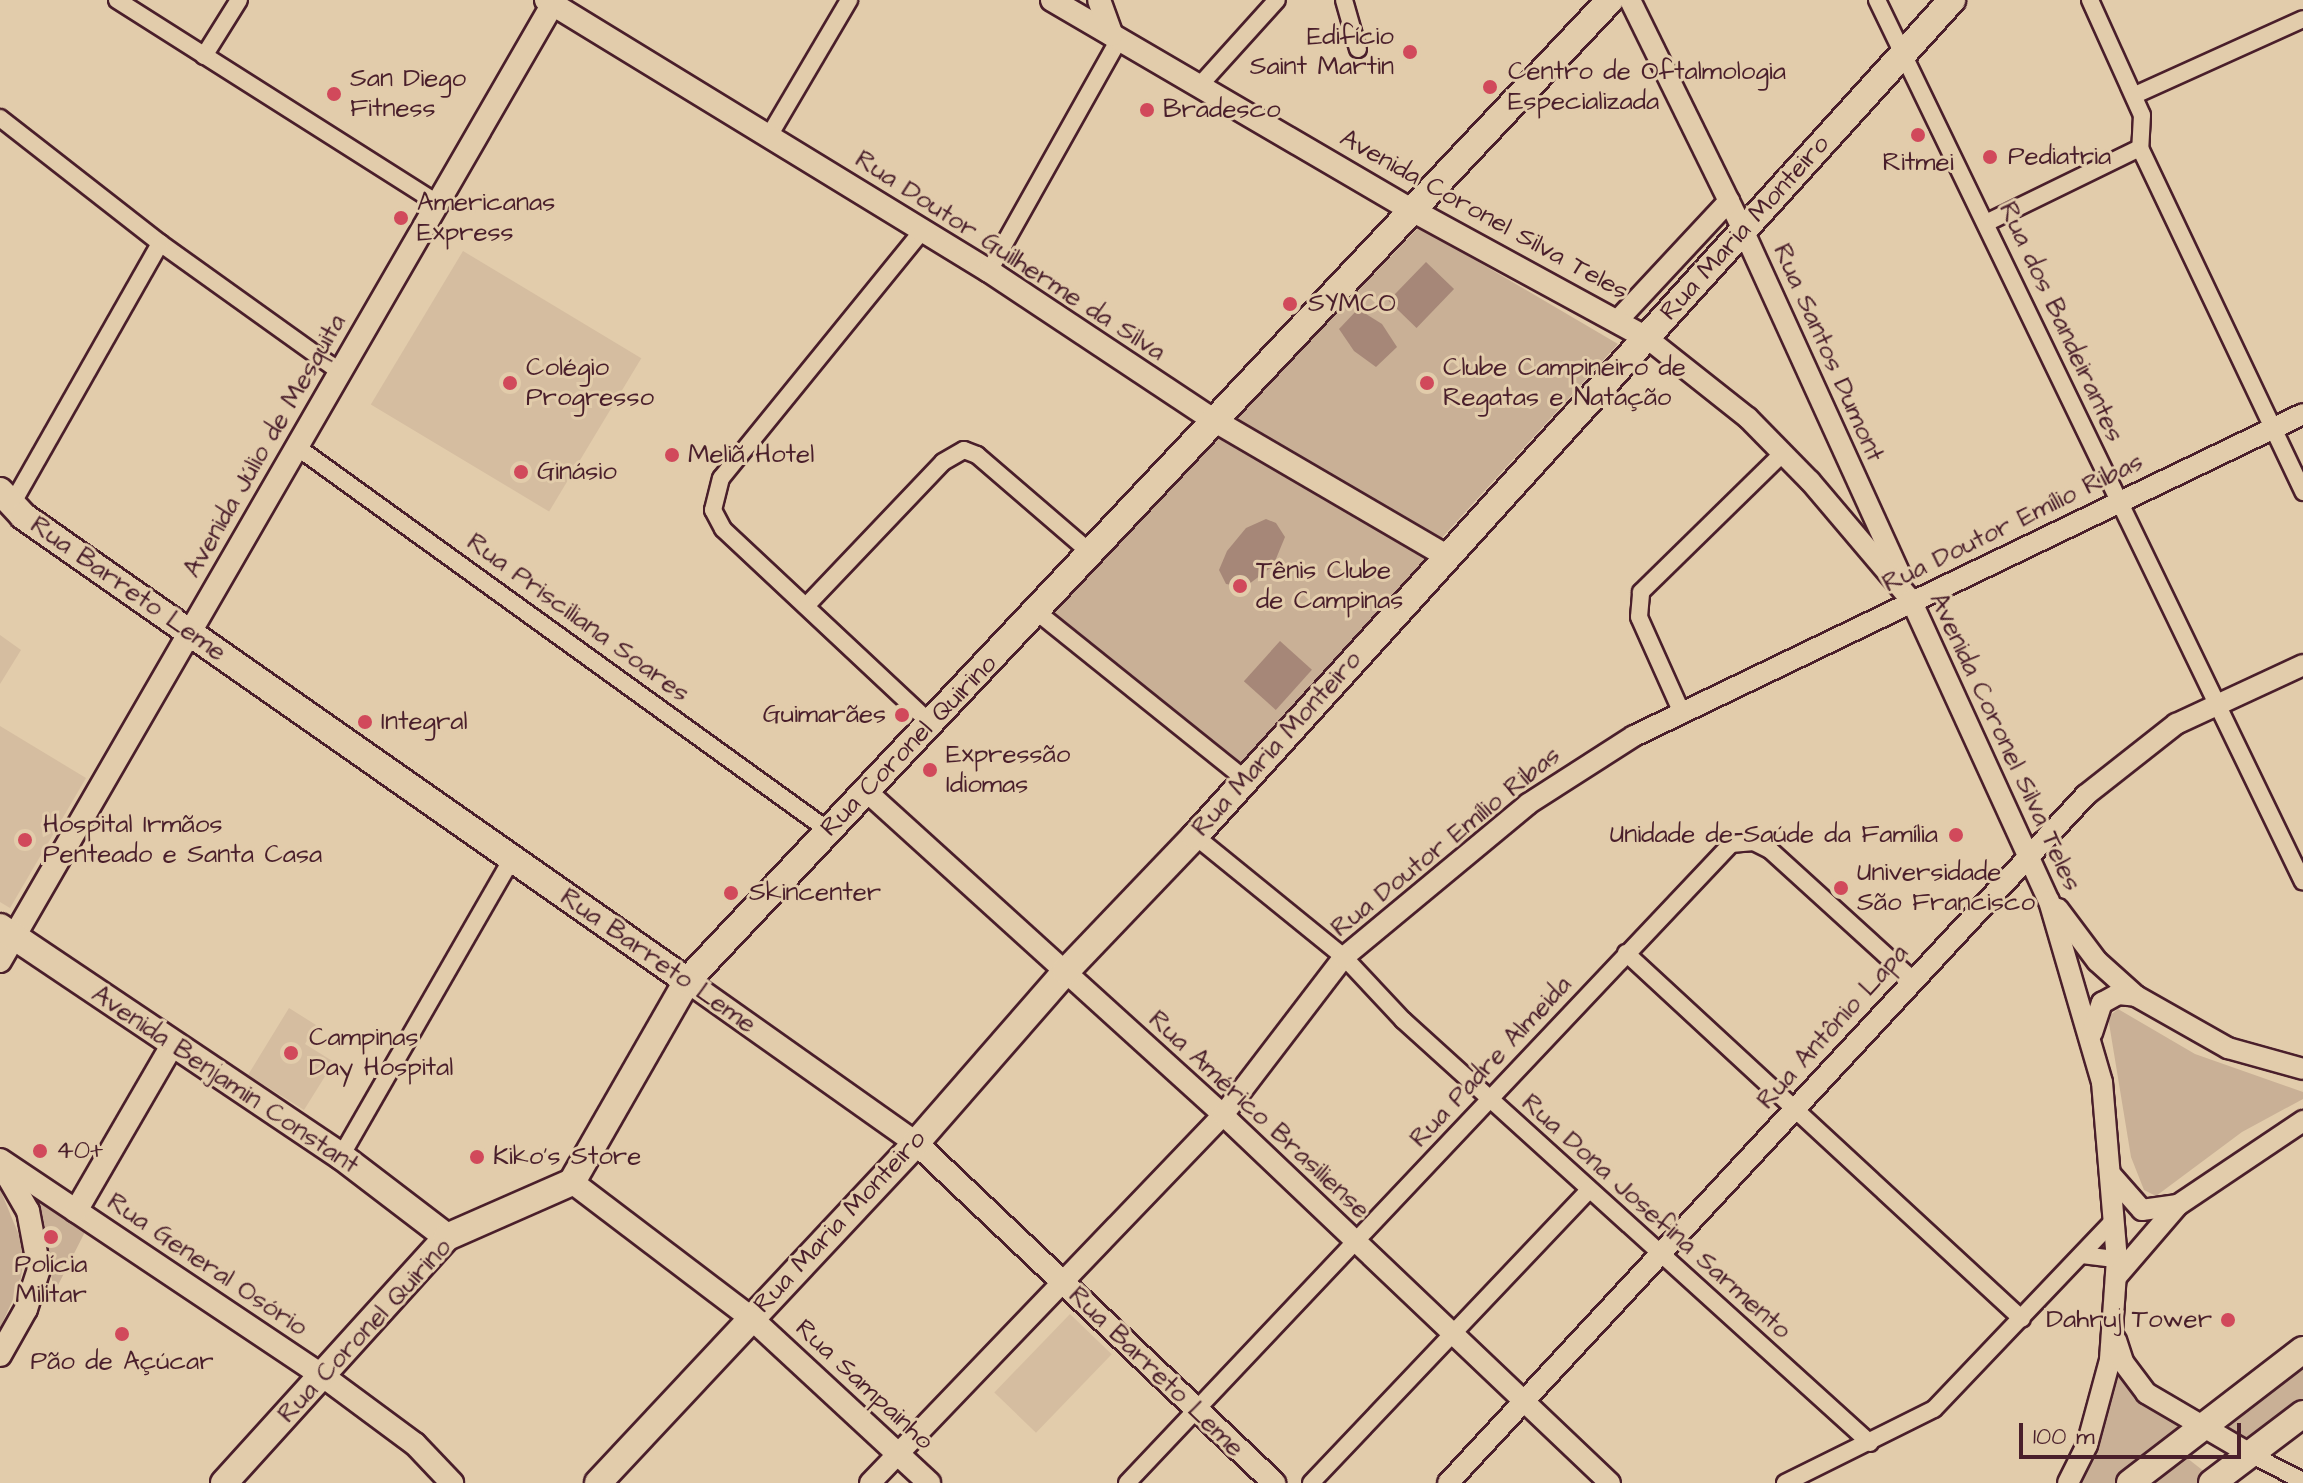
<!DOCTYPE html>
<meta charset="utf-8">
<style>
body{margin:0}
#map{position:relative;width:2303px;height:1483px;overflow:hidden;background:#e2ccab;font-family:"Architects Daughter",sans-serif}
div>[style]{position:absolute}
.built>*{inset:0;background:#d5bda0;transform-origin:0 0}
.green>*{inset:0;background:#c9b096}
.water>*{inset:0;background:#a68778;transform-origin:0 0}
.roads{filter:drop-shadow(2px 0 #4a1f2b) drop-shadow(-2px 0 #4a1f2b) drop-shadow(0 2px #4a1f2b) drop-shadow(0 -2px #4a1f2b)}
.minor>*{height:16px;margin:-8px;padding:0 8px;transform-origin:8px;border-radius:8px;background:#e2ccab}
.tertiary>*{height:20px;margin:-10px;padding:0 10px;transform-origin:10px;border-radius:10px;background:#e2ccab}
.secondary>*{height:22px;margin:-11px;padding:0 11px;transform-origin:11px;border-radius:11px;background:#e2ccab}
.primary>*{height:26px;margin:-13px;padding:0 13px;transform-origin:13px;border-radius:13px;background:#e2ccab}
.trunk>*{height:26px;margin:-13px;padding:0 13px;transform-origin:13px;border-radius:13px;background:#e2ccab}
.dots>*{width:22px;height:22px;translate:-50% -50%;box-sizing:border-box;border:4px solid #e2ccab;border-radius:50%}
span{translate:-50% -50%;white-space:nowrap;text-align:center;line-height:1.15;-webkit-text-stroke:6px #e2ccab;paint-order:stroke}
.poi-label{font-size:26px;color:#4a1f2b}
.right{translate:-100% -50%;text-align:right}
.left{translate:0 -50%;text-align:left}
.street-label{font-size:26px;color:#4a1f2b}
.scale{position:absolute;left:2019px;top:1423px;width:222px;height:36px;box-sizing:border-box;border:4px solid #4a1f2b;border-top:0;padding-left:10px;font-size:24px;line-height:28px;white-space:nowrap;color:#4a1f2b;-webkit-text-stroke:6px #e2ccab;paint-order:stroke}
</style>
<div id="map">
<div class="built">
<i style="left:463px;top:251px;width:208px;height:179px;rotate:31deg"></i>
<i style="clip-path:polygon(0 635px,21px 650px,0 684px)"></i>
<i style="clip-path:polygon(0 726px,86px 778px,10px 908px,0 902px)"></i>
<i style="clip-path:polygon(289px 1008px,316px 1025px,305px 1044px,334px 1062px,304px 1110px,248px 1075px)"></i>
<i style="left:1070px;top:1314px;width:58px;height:109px;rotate:44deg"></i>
</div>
<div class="green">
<i style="clip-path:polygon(1419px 227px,1618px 344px,1439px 541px,1234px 421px)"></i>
<i style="clip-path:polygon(1218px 436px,1428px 559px,1242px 765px,1051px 613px)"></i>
<i style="clip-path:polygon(2118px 1009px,2195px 1054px,2303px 1092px,2303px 1099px,2242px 1132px,2156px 1196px,2144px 1190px,2131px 1157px,2108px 1017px)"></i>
<i style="clip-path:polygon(26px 1180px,87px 1228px,54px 1293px,40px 1206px)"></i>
<i style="clip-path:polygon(0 1189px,25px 1250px,20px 1284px,0 1328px)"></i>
<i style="clip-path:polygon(2303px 1360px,2303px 1406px,2251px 1445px,2220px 1426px)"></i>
<i style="clip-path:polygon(2119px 1368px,2186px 1426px,2117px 1483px,2073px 1483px)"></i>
<i style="clip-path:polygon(2178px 1451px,2210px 1476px,2201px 1483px,2140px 1483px)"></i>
</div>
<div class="water">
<i style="left:1426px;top:262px;width:39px;height:54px;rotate:44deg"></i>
<i style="clip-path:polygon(1358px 309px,1382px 324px,1397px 347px,1376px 367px,1354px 351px,1339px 329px)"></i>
<i style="clip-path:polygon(1266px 519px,1276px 523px,1285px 537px,1273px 566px,1245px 587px,1226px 584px,1219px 570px,1227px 551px,1246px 528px)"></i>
<i style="left:1280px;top:641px;width:43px;height:54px;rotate:42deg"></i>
</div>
<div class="roads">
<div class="minor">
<i style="left:117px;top:0;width:379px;rotate:32.4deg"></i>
<i style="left:1344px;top:0;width:51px;rotate:74.1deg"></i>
<i style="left:1877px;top:0;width:979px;rotate:64.22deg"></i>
<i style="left:2090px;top:0;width:126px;rotate:65.7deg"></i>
<i style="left:2142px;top:115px;width:33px;rotate:93deg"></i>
<i style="left:2140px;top:148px;width:381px;rotate:64.6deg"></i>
<i style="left:204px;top:56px;width:66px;rotate:-58deg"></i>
<i style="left:1201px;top:84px;width:113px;rotate:-47.9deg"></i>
<i style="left:2135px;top:95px;width:184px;rotate:-24.3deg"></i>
<i style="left:0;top:118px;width:203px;rotate:38deg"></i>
<i style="left:160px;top:243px;width:221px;rotate:35.6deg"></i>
<i style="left:769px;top:136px;width:158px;rotate:-59.5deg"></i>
<i style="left:1988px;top:222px;width:169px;rotate:-26deg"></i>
<i style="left:922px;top:231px;width:318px;rotate:129.1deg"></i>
<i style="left:721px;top:478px;width:33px;rotate:104deg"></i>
<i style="left:713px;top:510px;width:21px;rotate:62deg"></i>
<i style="left:723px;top:529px;width:284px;rotate:43.1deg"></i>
<i style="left:989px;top:271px;width:266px;rotate:-60.7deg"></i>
<i style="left:297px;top:447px;width:656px;rotate:35.82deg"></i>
<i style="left:12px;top:504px;width:300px;rotate:-60.4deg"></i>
<i style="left:807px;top:605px;width:197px;rotate:-46.4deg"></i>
<i style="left:943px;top:462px;width:24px;rotate:-30deg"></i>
<i style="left:964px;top:450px;width:14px;rotate:21deg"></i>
<i style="left:977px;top:455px;width:150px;rotate:40.7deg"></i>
<i style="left:1037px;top:612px;width:267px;rotate:38.8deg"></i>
<i style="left:1682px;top:713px;width:105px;rotate:-114.1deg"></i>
<i style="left:1639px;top:617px;width:25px;rotate:-85deg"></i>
<i style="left:1641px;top:592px;width:199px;rotate:-44.4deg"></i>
<i style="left:1195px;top:836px;width:192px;rotate:39.1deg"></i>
<i style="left:1344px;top:957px;width:86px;rotate:46.9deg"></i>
<i style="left:1403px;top:1020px;width:630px;rotate:42.17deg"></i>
<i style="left:1626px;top:953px;width:539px;rotate:42.75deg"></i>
<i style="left:341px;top:1156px;width:341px;rotate:-60.1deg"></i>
<i style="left:2082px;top:1255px;width:35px;rotate:7deg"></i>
<i style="left:2250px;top:1454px;width:59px;rotate:27deg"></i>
<i style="left:1127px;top:1483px;width:879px;rotate:-46.61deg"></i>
<i style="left:1731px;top:844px;width:23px;rotate:-5deg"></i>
<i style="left:1754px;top:842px;width:18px;rotate:27deg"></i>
<i style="left:1770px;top:850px;width:192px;rotate:42.3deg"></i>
<i style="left:1311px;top:1483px;width:404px;rotate:-46.5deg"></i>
<i style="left:1785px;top:1483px;width:166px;rotate:-26.4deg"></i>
<i style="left:1934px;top:1409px;width:261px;rotate:-46.4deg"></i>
</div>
<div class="tertiary">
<i style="left:1630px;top:0;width:258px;rotate:63.8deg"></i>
<i style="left:1744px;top:232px;width:377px;rotate:65.5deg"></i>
<i style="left:1618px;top:320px;width:163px;rotate:-47deg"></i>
<i style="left:1647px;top:338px;width:129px;rotate:38.4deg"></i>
<i style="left:1748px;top:418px;width:88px;rotate:45.5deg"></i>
<i style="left:1810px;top:481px;width:156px;rotate:49.7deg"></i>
<i style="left:1911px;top:600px;width:331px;rotate:65.4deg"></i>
<i style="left:2049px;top:901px;width:189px;rotate:73.7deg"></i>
<i style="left:2102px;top:1082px;width:178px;rotate:85.2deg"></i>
<i style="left:2117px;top:1259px;width:101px;rotate:94deg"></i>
<i style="left:2110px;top:1360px;width:88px;rotate:105.1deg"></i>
<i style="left:2087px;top:1445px;width:42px;rotate:116.6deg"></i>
<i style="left:866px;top:791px;width:482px;rotate:42.2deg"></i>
<i style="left:1223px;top:1115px;width:534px;rotate:43.56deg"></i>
<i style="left:2058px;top:909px;width:65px;rotate:53.1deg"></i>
<i style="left:2097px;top:961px;width:52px;rotate:41.9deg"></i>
<i style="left:2136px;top:996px;width:106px;rotate:29.5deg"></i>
<i style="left:2228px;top:1048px;width:78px;rotate:15.6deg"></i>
<i style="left:2092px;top:1033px;width:32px;rotate:-72deg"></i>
<i style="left:2102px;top:1003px;width:18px;rotate:-29deg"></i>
<i style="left:2118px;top:994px;width:18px;rotate:6deg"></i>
<i style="left:2112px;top:1176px;width:45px;rotate:48.6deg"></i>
<i style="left:2142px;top:1210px;width:36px;rotate:-8deg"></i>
<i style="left:2117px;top:1276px;width:94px;rotate:-49.3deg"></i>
<i style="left:2178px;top:1205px;width:151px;rotate:-33.9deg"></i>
<i style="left:2116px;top:1340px;width:23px;rotate:72deg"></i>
<i style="left:2123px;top:1362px;width:39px;rotate:53deg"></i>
<i style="left:2146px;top:1393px;width:121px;rotate:30.4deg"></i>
<i style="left:870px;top:1483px;width:510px;rotate:-46.19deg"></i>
<i style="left:1223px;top:1115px;width:199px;rotate:-52.6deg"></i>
<i style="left:1344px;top:957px;width:239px;rotate:-39.7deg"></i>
<i style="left:1528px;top:804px;width:126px;rotate:-32.7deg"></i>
<i style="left:1634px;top:736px;width:742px;rotate:-25.7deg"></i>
<i style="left:1448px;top:1483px;width:938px;rotate:-47.16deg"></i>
<i style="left:2086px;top:795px;width:115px;rotate:-38.3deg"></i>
<i style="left:2176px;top:724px;width:140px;rotate:-24.9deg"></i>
</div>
<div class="secondary">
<i style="left:546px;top:0;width:519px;rotate:31.46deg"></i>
<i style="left:989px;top:271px;width:268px;rotate:33.6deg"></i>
<i style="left:1212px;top:419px;width:271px;rotate:30.3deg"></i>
<i style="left:1052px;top:0;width:417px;rotate:30.3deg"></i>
<i style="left:1412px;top:210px;width:268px;rotate:28.6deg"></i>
<i style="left:1099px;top:0;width:37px;rotate:70deg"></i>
<i style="left:0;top:961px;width:1110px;rotate:-59.99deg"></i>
<i style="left:687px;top:981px;width:281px;rotate:35.3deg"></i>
<i style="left:916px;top:1143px;width:494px;rotate:43.5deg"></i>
<i style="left:0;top:1160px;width:389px;rotate:33.8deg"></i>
<i style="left:323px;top:1376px;width:114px;rotate:36.5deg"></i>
<i style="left:415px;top:1444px;width:54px;rotate:46.5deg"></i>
<i style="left:572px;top:1182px;width:223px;rotate:37.2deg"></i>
<i style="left:750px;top:1317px;width:244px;rotate:42.8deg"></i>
<i style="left:76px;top:1211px;width:193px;rotate:-59.9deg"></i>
<i style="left:0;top:1355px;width:53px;rotate:-60.5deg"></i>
<i style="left:26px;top:1309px;width:42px;rotate:-72deg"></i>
<i style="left:39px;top:1269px;width:59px;rotate:-100.7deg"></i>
<i style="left:28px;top:1211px;width:52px;rotate:-120deg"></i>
</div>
<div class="primary">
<i style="left:0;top:491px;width:34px;rotate:47deg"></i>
<i style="left:23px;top:516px;width:811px;rotate:35deg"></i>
<i style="left:0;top:927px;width:411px;rotate:33.9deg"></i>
<i style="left:341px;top:1156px;width:133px;rotate:37.4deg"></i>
<i style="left:224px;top:1483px;width:332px;rotate:-47.8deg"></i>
<i style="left:447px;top:1237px;width:137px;rotate:-23.7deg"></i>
<i style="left:572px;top:1182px;width:232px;rotate:-60.2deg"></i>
<i style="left:687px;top:981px;width:1347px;rotate:-46.74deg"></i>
<i style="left:598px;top:1483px;width:466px;rotate:-46.9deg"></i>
<i style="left:916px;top:1143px;width:228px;rotate:-48.9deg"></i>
<i style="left:1066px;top:971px;width:187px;rotate:-46.3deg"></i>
<i style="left:1195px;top:836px;width:1128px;rotate:-47.84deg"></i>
</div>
<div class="trunk">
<i style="left:2130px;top:1483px;width:218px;rotate:-37.6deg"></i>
<i style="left:2212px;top:1483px;width:114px;rotate:-37.2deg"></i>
</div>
</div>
<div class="dots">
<i style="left:1410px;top:52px;background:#d1495b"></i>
<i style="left:1490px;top:87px;background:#d1495b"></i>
<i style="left:334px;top:94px;background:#d1495b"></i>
<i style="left:1147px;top:110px;background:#d1495b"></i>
<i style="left:1918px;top:135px;background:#d1495b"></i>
<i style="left:1990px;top:157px;background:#d1495b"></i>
<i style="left:401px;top:218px;background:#d1495b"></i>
<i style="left:1290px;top:304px;background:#d1495b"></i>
<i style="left:510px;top:383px;background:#d1495b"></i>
<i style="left:1427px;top:383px;background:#d1495b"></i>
<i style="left:672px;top:455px;background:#d1495b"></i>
<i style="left:521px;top:472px;background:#d1495b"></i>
<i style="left:1240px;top:586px;background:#d1495b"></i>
<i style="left:902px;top:715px;background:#d1495b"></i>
<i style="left:365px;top:722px;background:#d1495b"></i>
<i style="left:930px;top:770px;background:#d1495b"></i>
<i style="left:1956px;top:835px;background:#d1495b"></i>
<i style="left:25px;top:840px;background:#d1495b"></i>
<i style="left:1841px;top:888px;background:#d1495b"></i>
<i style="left:731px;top:893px;background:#d1495b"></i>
<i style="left:291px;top:1053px;background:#d1495b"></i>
<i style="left:40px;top:1151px;background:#d1495b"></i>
<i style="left:477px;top:1157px;background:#d1495b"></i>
<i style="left:51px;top:1237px;background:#d1495b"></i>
<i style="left:2228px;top:1320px;background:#d1495b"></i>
<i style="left:122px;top:1334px;background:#d1495b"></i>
</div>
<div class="poi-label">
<span class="right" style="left:1394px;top:52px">Edifício<br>Saint Martin</span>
<span class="left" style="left:1508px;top:87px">Centro de Oftalmologia<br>Especializada</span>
<span class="left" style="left:350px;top:94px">San Diego<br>Fitness</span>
<span class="left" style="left:1163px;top:110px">Bradesco</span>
<span class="left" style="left:2008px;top:157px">Pediatria</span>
<span style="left:1918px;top:163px">Ritmei</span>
<span class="left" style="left:417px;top:218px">Americanas<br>Express</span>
<span class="left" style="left:1308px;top:304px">SYMCO</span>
<span class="left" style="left:526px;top:383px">Colégio<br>Progresso</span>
<span class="left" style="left:1443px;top:383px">Clube Campineiro de<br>Regatas e Natação</span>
<span class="left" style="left:688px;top:455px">Meliã Hotel</span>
<span class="left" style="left:537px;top:472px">Ginásio</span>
<span class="left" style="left:1256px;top:586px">Tênis Clube<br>de Campinas</span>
<span class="right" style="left:886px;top:715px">Guimarães</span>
<span class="left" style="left:381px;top:722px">Integral</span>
<span class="left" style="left:946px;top:770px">Expressão<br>Idiomas</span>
<span class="left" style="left:43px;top:840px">Hospital Irmãos<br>Penteado e Santa Casa</span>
<span class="right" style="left:1938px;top:835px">Unidade de Saúde da Família</span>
<span class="left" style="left:1857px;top:888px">Universidade<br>São Francisco</span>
<span class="left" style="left:749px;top:893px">Skincenter</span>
<span class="left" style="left:309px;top:1053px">Campinas<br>Day Hospital</span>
<span class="left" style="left:56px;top:1151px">40+</span>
<span class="left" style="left:493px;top:1157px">Kiko's Store</span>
<span style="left:51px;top:1280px">Polícia<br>Militar</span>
<span class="right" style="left:2212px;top:1320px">Dahruj Tower</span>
<span style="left:122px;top:1362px">Pão de Açúcar</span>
</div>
<div class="street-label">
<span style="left:1484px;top:215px;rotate:29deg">Avenida Coronel Silva Teles</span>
<span style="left:1745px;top:228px;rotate:-48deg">Rua Maria Monteiro</span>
<span style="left:1010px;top:256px;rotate:33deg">Rua Doutor Guilherme da Silva</span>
<span style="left:2061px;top:322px;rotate:65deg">Rua dos Bandeirantes</span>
<span style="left:1828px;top:353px;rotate:66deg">Rua Santos Dumont</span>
<span style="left:265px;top:446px;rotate:-60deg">Avenida Júlio de Mesquita</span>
<span style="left:2013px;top:523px;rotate:-26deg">Rua Doutor Emílio Ribas</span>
<span style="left:128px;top:589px;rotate:35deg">Rua Barreto Leme</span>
<span style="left:578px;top:618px;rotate:36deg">Rua Prisciliana Soares</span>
<span style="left:2005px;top:742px;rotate:65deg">Avenida Coronel Silva Teles</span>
<span style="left:1277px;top:744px;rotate:-48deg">Rua Maria Monteiro</span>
<span style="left:909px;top:746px;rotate:-46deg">Rua Coronel Quirino</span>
<span style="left:1446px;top:842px;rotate:-39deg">Rua Doutor Emílio Ribas</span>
<span style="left:658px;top:961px;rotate:35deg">Rua Barreto Leme</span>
<span style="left:1833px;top:1027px;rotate:-48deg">Rua Antônio Lapa</span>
<span style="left:1491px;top:1062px;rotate:-47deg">Rua Padre Almeida</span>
<span style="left:225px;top:1080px;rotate:34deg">Avenida Benjamin Constant</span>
<span style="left:1259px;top:1115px;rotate:43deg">Rua Américo Brasiliense</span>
<span style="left:1656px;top:1217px;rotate:42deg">Rua Dona Josefina Sarmento</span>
<span style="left:840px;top:1222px;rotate:-47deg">Rua Maria Monteiro</span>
<span style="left:207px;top:1265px;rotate:34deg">Rua General Osório</span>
<span style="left:365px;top:1331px;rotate:-47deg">Rua Coronel Quirino</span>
<span style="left:1156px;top:1372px;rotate:44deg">Rua Barreto Leme</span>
<span style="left:864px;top:1385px;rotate:43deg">Rua Sampainho</span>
</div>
<div class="scale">100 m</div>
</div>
